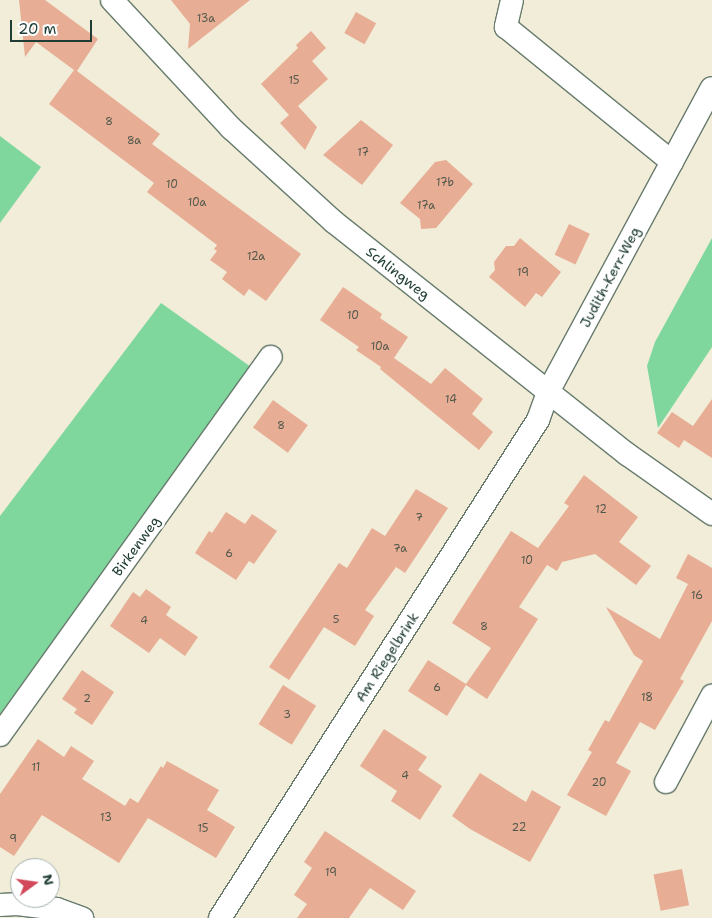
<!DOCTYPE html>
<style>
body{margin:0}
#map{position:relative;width:712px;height:918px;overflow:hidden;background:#f1edd8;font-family:"Shantell Sans",sans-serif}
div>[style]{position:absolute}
.green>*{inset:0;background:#7fd79d}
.building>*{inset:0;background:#e8ad95;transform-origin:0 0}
.roads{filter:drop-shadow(1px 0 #687b6d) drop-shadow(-1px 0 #687b6d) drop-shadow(0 1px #687b6d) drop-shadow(0 -1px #687b6d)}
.minor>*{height:22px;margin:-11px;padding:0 11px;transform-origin:11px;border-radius:11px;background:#fff}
span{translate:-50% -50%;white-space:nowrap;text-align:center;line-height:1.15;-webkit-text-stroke:5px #fff;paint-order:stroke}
.number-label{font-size:11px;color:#51594c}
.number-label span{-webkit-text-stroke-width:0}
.street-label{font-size:14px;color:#1f3d34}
.north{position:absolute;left:10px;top:858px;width:50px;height:50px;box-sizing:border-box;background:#fff;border:1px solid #a5b1ae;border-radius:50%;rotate:76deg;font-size:14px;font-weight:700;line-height:20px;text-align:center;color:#1f3d34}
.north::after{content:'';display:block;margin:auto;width:18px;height:22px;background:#d1495b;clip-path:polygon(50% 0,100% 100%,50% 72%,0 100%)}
.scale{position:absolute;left:10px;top:20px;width:82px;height:22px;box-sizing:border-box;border:2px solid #1f3d34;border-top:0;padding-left:6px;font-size:15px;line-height:18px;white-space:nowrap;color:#1f3d34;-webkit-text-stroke:4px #fff;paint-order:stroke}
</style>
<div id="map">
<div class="green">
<i style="clip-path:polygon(0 136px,41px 167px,0 223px)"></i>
<i style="clip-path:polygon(712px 238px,712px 347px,658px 428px,647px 366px,655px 342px)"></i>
<i style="clip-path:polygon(161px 303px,251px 367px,0 714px,0 516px)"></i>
</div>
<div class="building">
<i style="clip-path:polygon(19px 0,45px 0,98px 39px,77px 71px,160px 134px,152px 144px,301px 254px,266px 301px,249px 289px,244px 296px,222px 279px,227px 272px,210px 260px,217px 251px,214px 249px,217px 245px,147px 192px,154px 183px,49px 104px,74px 70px,36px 42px,25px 57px)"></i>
<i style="clip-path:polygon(171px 0,250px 0,188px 49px,190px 24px)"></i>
<i style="left:356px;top:12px;width:23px;height:24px;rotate:29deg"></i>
<i style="clip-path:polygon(311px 31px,326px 48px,312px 61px,328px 79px,298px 106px,317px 127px,305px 150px,280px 123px,289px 115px,261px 84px,298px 48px,296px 45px)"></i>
<i style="clip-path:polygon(361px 120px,393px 145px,362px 185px,323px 155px)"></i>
<i style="clip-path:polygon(446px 160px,473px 184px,436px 228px,421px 229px,420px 219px,400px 203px,435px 162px)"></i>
<i style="left:569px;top:224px;width:23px;height:34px;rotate:25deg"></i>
<i style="clip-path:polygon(520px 238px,561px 272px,542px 297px,536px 293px,525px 307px,489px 277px,495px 270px,494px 262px,506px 246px,514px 246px)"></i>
<i style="clip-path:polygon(343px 287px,382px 314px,380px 318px,408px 337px,394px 358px,431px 384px,445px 368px,483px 399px,472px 414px,493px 432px,479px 450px,380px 369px,381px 367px,356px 350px,359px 347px,320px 320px)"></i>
<i style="clip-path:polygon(712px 399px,712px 458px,684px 440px,679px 448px,657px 433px,672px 412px,693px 426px)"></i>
<i style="left:273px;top:400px;width:43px;height:34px;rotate:36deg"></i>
<i style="clip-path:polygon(584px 475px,638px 517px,619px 542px,651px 566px,636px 585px,595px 554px,562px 562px,557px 571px,547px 565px,519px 607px,538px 619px,487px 699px,466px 685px,447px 716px,408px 691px,428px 660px,466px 684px,491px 648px,452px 623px,511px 531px,538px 548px,569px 506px,564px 503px)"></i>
<i style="clip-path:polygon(416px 489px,448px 508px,405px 573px,396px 567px,365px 610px,374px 616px,355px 646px,324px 627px,289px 680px,269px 667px,339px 563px,347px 568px,372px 528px,385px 536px)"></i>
<i style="clip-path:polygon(226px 512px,245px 524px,252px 514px,277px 531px,254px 564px,249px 561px,236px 580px,195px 553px,209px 531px,212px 533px)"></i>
<i style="clip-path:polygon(688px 554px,712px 568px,712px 621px,680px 679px,684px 681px,655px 730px,640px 722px,616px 763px,631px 771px,606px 816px,567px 795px,592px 752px,588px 750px,605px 720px,609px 722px,643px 661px,634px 655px,606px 607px,660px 639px,688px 584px,676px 578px)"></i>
<i style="clip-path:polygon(146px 589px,171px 607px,166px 615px,198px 637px,185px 656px,160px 638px,149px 653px,110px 626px,133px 592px,140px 597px)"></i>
<i style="clip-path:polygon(82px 670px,114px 692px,92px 725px,74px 713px,77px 709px,62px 699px)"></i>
<i style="left:283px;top:685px;width:39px;height:46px;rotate:32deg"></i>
<i style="clip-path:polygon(384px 729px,427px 757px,418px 770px,442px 786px,420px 820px,391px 801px,397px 791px,360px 766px)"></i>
<i style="clip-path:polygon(38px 739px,64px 757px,71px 746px,94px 761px,82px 779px,125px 806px,130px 798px,138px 803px,161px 766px,163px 768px,167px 761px,219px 790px,207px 810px,235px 827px,216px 858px,148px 818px,119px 863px,42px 815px,14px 856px,0 847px,0 794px)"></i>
<i style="clip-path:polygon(480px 773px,526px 802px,532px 790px,561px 807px,530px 862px,470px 829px,452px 816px)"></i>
<i style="clip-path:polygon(325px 831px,416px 891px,403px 910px,370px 888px,349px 918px,297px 918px,307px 904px,294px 895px,312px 868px,304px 862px)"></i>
<i style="left:682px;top:869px;width:37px;height:29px;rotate:79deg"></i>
</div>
<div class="roads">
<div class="minor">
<i style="left:112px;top:0;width:175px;rotate:47.1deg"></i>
<i style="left:231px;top:128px;width:139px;rotate:42.4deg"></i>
<i style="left:334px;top:222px;width:374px;rotate:38.4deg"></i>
<i style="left:627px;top:454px;width:104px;rotate:35.2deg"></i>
<i style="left:512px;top:0;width:28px;rotate:103deg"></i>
<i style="left:506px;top:27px;width:214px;rotate:39.1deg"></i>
<i style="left:0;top:735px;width:465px;rotate:-54.4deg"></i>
<i style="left:666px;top:782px;width:98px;rotate:-61.9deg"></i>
<i style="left:0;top:905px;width:17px;rotate:-3deg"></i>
<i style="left:17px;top:904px;width:40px;rotate:7.1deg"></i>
<i style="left:57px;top:909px;width:27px;rotate:20deg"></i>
<i style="left:220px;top:918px;width:591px;rotate:-57.44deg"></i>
<i style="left:538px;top:420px;width:30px;rotate:-70deg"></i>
<i style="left:548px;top:392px;width:345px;rotate:-61.7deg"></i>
</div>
</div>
<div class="number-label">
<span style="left:206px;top:19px">13a</span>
<span style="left:294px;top:81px">15</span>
<span style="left:109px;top:122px">8</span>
<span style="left:134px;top:141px">8a</span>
<span style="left:363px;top:153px">17</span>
<span style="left:445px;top:183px">17b</span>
<span style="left:172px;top:185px">10</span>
<span style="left:197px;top:203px">10a</span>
<span style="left:426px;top:206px">17a</span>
<span style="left:256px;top:257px">12a</span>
<span style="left:523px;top:273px">19</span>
<span style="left:353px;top:316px">10</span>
<span style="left:380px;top:347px">10a</span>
<span style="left:451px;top:400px">14</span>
<span style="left:281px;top:426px">8</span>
<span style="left:601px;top:510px">12</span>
<span style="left:419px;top:518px">7</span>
<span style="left:400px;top:549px">7a</span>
<span style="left:229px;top:554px">6</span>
<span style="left:527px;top:561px">10</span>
<span style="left:697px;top:596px">16</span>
<span style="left:336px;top:620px">5</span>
<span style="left:144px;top:621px">4</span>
<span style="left:484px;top:627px">8</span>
<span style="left:437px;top:688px">6</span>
<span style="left:647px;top:698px">18</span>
<span style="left:87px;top:699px">2</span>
<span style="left:287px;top:715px">3</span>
<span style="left:36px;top:768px">11</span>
<span style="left:405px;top:776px">4</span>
<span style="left:599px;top:783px">20</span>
<span style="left:106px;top:818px">13</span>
<span style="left:519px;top:828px">22</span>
<span style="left:203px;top:829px">15</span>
<span style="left:13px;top:839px">9</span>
<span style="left:331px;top:873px">19</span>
</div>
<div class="street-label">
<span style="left:398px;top:273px;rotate:38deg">Schlingweg</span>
<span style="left:610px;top:277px;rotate:-62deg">Judith-Kerr-Weg</span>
<span style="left:136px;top:546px;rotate:-54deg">Birkenweg</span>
<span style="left:387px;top:657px;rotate:-57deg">Am Riegelbrink</span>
</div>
<div class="north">N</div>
<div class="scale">20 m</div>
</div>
